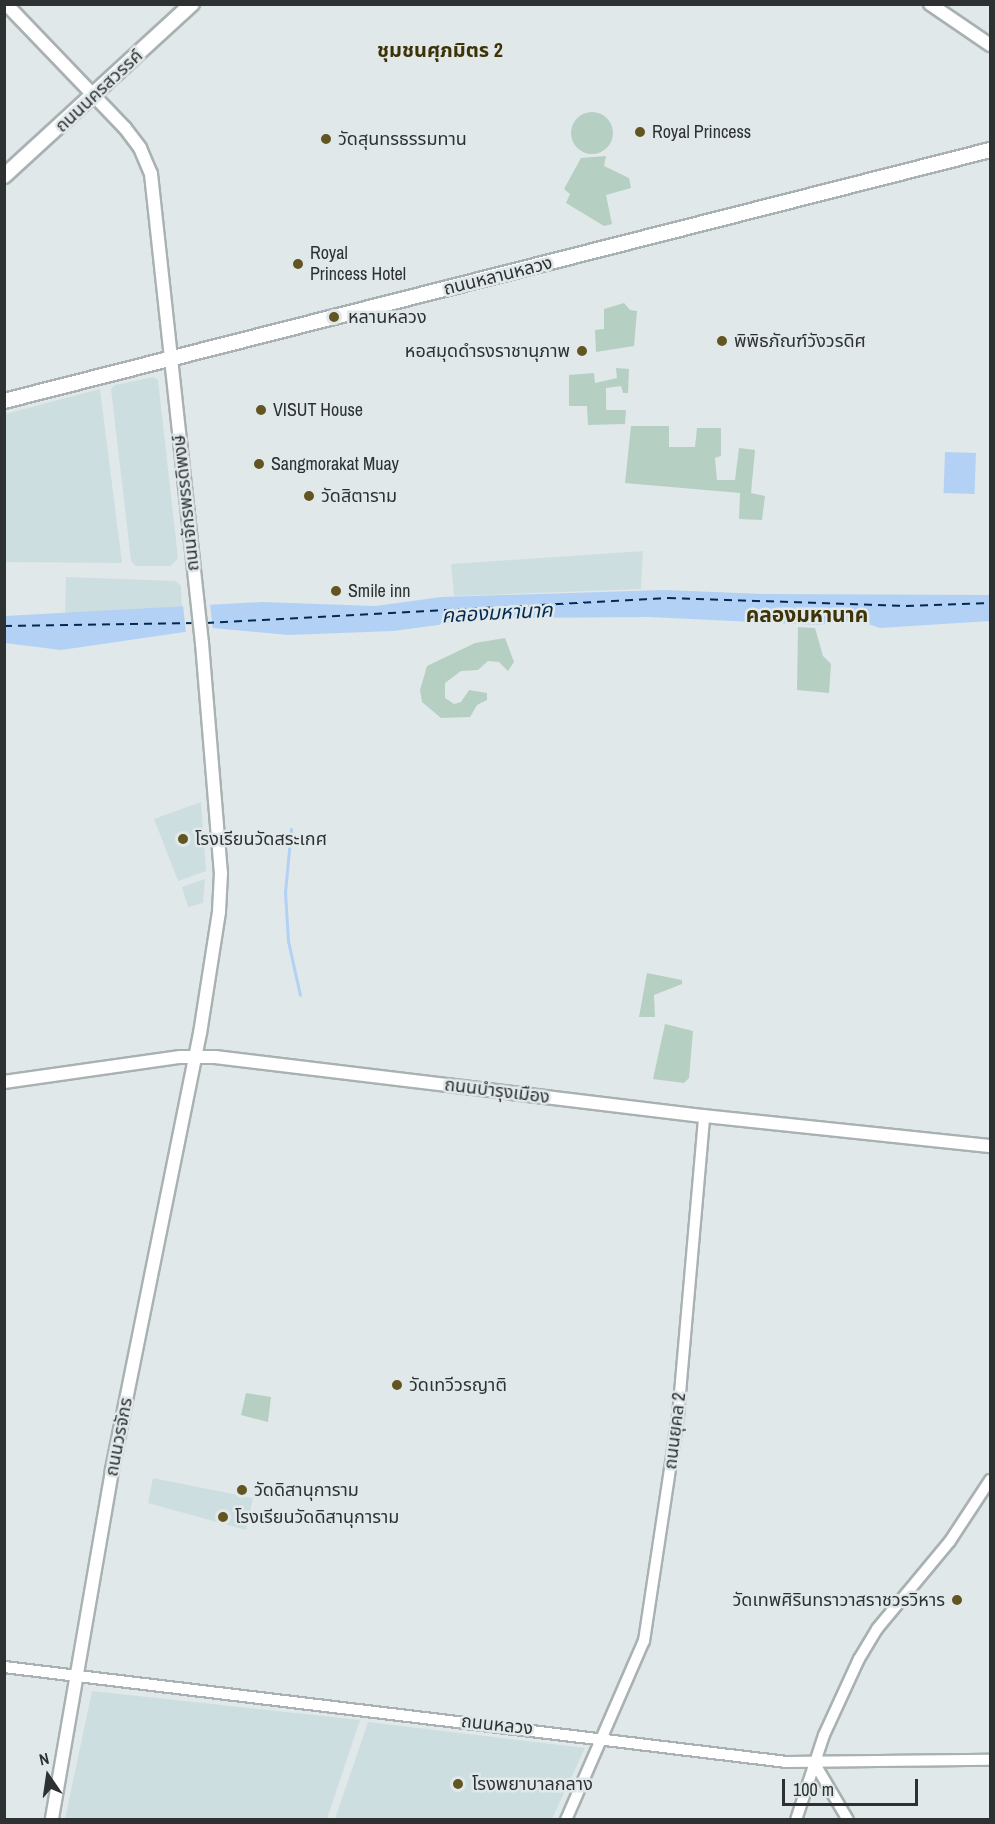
<!DOCTYPE html>
<meta charset="utf-8">
<style>
body{margin:0}
#map{position:relative;width:995px;height:1824px;overflow:hidden;background:#e0e8e9;font-family:"Archivo Narrow","Noto Sans Thai",sans-serif}
div>[style]{position:absolute}
.built>*{inset:0;background:#cddee1}
.green>*{inset:0;background:#b5d0c2}
.round{border-radius:50%}
.water>*{inset:0;background:#b3d1f5;transform-origin:0 0}
.pier>*{inset:0;background:#e0e8e9;transform-origin:0 0}
.stream>*{height:3px;margin:-1.5px;padding:0 1.5px;transform-origin:1.5px;border-radius:1.5px;background:#b3d1f5}
.ferry>*{height:1.5px;margin-top:-0.75px;transform-origin:0;background:repeating-linear-gradient(90deg,#002953 0 8px,transparent 0 14px)}
.roads{filter:drop-shadow(2px 0 #a9b1b2) drop-shadow(-2px 0 #a9b1b2) drop-shadow(0 2px #a9b1b2) drop-shadow(0 -2px #a9b1b2)}
.tertiary>*{height:10px;margin:-5px;padding:0 5px;transform-origin:5px;border-radius:5px;background:#fff}
.secondary>*{height:12px;margin:-6px;padding:0 6px;transform-origin:6px;border-radius:6px;background:#fff}
.primary>*{height:14px;margin:-7px;padding:0 7px;transform-origin:7px;border-radius:7px;background:#fff}
.dots>*{width:16px;height:16px;translate:-50% -50%;box-sizing:border-box;border:3px solid #e0e8e9;border-radius:50%}
span{translate:-50% -50%;white-space:nowrap;text-align:center;line-height:1.15;-webkit-text-stroke:5px #e0e8e9;paint-order:stroke}
.street-label{font-size:18px;color:#2e3131}
.poi-label{font-size:18px;color:#2e3131}
.left{translate:0 -50%;text-align:left}
.right{translate:-100% -50%;text-align:right}
.neighbourhood-label{font-size:20px;color:#3e3308;font-weight:700}
.water-label{font-size:20px;color:#002953;font-style:italic}
.quarter-label{font-size:21px;color:#3e3308;font-weight:700}
.frame{position:absolute;inset:0;border:6px solid #2e3131;pointer-events:none}
.north{position:absolute;left:18px;top:1746px;width:60px;height:60px;-webkit-text-stroke:4px #e0e8e9;paint-order:stroke;rotate:347deg;font-size:16px;font-weight:700;line-height:24px;text-align:center;color:#2e3131}
.north::after{content:'';display:block;margin:auto;width:21px;height:27px;background:#2e3131;clip-path:polygon(50% 0,100% 100%,50% 72%,0 100%)}
.scale{position:absolute;left:782px;top:1779px;width:136px;height:27px;box-sizing:border-box;border:3px solid #2e3131;border-top:0;padding-left:8px;font-size:18px;line-height:21px;white-space:nowrap;color:#2e3131;-webkit-text-stroke:4px #e0e8e9;paint-order:stroke}
</style>
<div id="map">
<div class="built">
<i style="clip-path:polygon(153px 377px,158px 380px,178px 558px,171px 566px,136px 566px,131px 561px,111px 389px,115px 385px)"></i>
<i style="clip-path:polygon(100px 389px,122px 563px,5px 562px,5px 414px)"></i>
<i style="clip-path:polygon(643px 551px,641px 589px,454px 596px,451px 564px)"></i>
<i style="clip-path:polygon(66px 577px,176px 581px,181px 586px,182px 609px,65px 615px)"></i>
<i style="clip-path:polygon(201px 802px,206px 871px,178px 881px,154px 819px)"></i>
<i style="clip-path:polygon(205px 879px,203px 903px,188px 907px,182px 887px)"></i>
<i style="clip-path:polygon(153px 1478px,253px 1498px,246px 1530px,148px 1503px)"></i>
<i style="clip-path:polygon(92px 1691px,360px 1720px,327px 1819px,65px 1819px)"></i>
<i style="clip-path:polygon(368px 1722px,585px 1748px,552px 1819px,335px 1819px)"></i>
</div>
<div class="green">
<i class="round" style="left:571px;top:112px;width:42px;height:42px"></i>
<i style="clip-path:polygon(606px 156px,604px 166px,629px 178px,631px 188px,606px 195px,612px 224px,604px 226px,566px 203px,570px 194px,564px 189px,581px 158px)"></i>
<i style="clip-path:polygon(624px 303px,630px 310px,637px 311px,634px 346px,596px 352px,595px 330px,604px 329px,604px 309px)"></i>
<i style="clip-path:polygon(616px 368px,629px 369px,628px 393px,623px 393px,621px 386px,606px 388px,606px 410px,626px 410px,625px 424px,588px 425px,587px 406px,569px 406px,569px 375px,594px 373px,595px 383px,617px 378px)"></i>
<i style="clip-path:polygon(631px 426px,669px 426px,669px 447px,695px 447px,697px 428px,721px 428px,721px 456px,715px 458px,717px 480px,735px 480px,739px 448px,755px 450px,751px 493px,765px 496px,762px 520px,739px 519px,740px 493px,625px 483px)"></i>
<i style="clip-path:polygon(798px 627px,815px 628px,823px 656px,831px 664px,829px 693px,797px 690px)"></i>
<i style="clip-path:polygon(505px 638px,514px 662px,508px 671px,499px 662px,488px 661px,478px 670px,461px 671px,445px 683px,445px 698px,454px 704px,461px 702px,469px 690px,487px 693px,487px 700px,477px 705px,470px 717px,441px 718px,422px 702px,420px 690px,427px 666px,475px 643px)"></i>
<i style="clip-path:polygon(647px 973px,682px 980px,682px 984px,654px 995px,655px 1017px,639px 1017px)"></i>
<i style="clip-path:polygon(665px 1024px,693px 1031px,689px 1078px,684px 1083px,653px 1079px)"></i>
<i style="clip-path:polygon(246px 1393px,271px 1397px,268px 1422px,241px 1415px)"></i>
</div>
<div class="water">
<i style="left:945px;top:452px;width:31px;height:41px;rotate:2deg"></i>
<i style="clip-path:polygon(664px 590px,765px 594px,990px 595px,990px 621px,880px 628px,856px 620px,818px 625px,650px 617px,491px 618px,393px 631px,288px 635px,212px 628px,61px 650px,5px 643px,5px 616px,262px 602px,375px 606px,442px 597px)"></i>
</div>
<div class="pier">
<i style="left:210px;top:603px;width:28px;height:27px;rotate:84deg"></i>
</div>
<div class="stream">
<i style="left:291px;top:829px;width:63px;rotate:95.4deg"></i>
<i style="left:285px;top:892px;width:49px;rotate:86.5deg"></i>
<i style="left:288px;top:941px;width:55px;rotate:77.5deg"></i>
</div>
<div class="ferry">
<i style="left:206px;top:623px;width:463px;rotate:-3.1deg"></i>
<i style="left:668px;top:598px;width:238px;rotate:1.9deg"></i>
<i style="left:906px;top:606px;width:84px;rotate:-2deg"></i>
<i style="left:4px;top:626px;width:192px;rotate:-0.9deg"></i>
</div>
<div class="roads">
<div class="tertiary">
<i style="left:4px;top:1667px;width:789px;rotate:6.92deg"></i>
<i style="left:787px;top:1762px;width:203px;rotate:-0.6deg"></i>
<i style="left:815px;top:1764px;width:65px;rotate:59.5deg"></i>
<i style="left:566px;top:1820px;width:195px;rotate:-66.5deg"></i>
<i style="left:644px;top:1641px;width:228px;rotate:-81.4deg"></i>
<i style="left:678px;top:1416px;width:301px;rotate:-85deg"></i>
<i style="left:796px;top:1820px;width:89px;rotate:-71.8deg"></i>
<i style="left:824px;top:1735px;width:84px;rotate:-65.3deg"></i>
<i style="left:859px;top:1659px;width:35px;rotate:-59deg"></i>
<i style="left:877px;top:1629px;width:114px;rotate:-50.3deg"></i>
<i style="left:950px;top:1541px;width:73px;rotate:-56.7deg"></i>
</div>
<div class="secondary">
<i style="left:6px;top:4px;width:172px;rotate:46.2deg"></i>
<i style="left:125px;top:128px;width:25px;rotate:53deg"></i>
<i style="left:140px;top:148px;width:28px;rotate:67deg"></i>
<i style="left:151px;top:174px;width:472px;rotate:83.8deg"></i>
<i style="left:202px;top:643px;width:231px;rotate:85.3deg"></i>
<i style="left:221px;top:873px;width:39px;rotate:93deg"></i>
<i style="left:219px;top:912px;width:122px;rotate:98.9deg"></i>
<i style="left:200px;top:1033px;width:447px;rotate:101.4deg"></i>
<i style="left:112px;top:1471px;width:354px;rotate:99.8deg"></i>
<i style="left:930px;top:4px;width:73px;rotate:34.3deg"></i>
<i style="left:4px;top:1082px;width:178px;rotate:-8.1deg"></i>
<i style="left:180px;top:1057px;width:35px"></i>
<i style="left:215px;top:1057px;width:493px;rotate:6.9deg"></i>
<i style="left:704px;top:1116px;width:288px;rotate:6deg"></i>
</div>
<div class="primary">
<i style="left:4px;top:176px;width:255px;rotate:-42.5deg"></i>
<i style="left:4px;top:401px;width:1017px;rotate:-14.28deg"></i>
</div>
</div>
<div class="dots">
<i style="left:640px;top:132px;background:#625522"></i>
<i style="left:326px;top:139px;background:#625522"></i>
<i style="left:298px;top:264px;background:#625522"></i>
<i style="left:334px;top:317px;background:#625522"></i>
<i style="left:722px;top:341px;background:#625522"></i>
<i style="left:582px;top:351px;background:#625522"></i>
<i style="left:261px;top:410px;background:#625522"></i>
<i style="left:259px;top:464px;background:#625522"></i>
<i style="left:309px;top:496px;background:#625522"></i>
<i style="left:336px;top:591px;background:#625522"></i>
<i style="left:183px;top:839px;background:#625522"></i>
<i style="left:397px;top:1385px;background:#625522"></i>
<i style="left:242px;top:1490px;background:#625522"></i>
<i style="left:223px;top:1517px;background:#625522"></i>
<i style="left:957px;top:1600px;background:#625522"></i>
<i style="left:458px;top:1784px;background:#625522"></i>
</div>
<div class="street-label">
<span style="left:99px;top:91px;rotate:-43deg">ถนนนครสวรรค์</span>
<span style="left:498px;top:276px;rotate:-14deg">ถนนหลานหลวง</span>
<span style="left:186px;top:503px;rotate:-96deg">ถนนจักรพรรดิพงษ์</span>
<span style="left:497px;top:1091px;rotate:7deg">ถนนบำรุงเมือง</span>
<span style="left:675px;top:1431px;rotate:-83deg">ถนนยุคล 2</span>
<span style="left:119px;top:1437px;rotate:-79deg">ถนนวรจักร</span>
<span style="left:497px;top:1725px;rotate:6deg">ถนนหลวง</span>
</div>
<div class="poi-label">
<span class="left" style="left:652px;top:132px">Royal Princess</span>
<span class="left" style="left:338px;top:139px">วัดสุนทรธรรมทาน</span>
<span class="left" style="left:310px;top:264px">Royal<br>Princess Hotel</span>
<span class="left" style="left:348px;top:317px">หลานหลวง</span>
<span class="left" style="left:734px;top:341px">พิพิธภัณฑ์วังวรดิศ</span>
<span class="right" style="left:570px;top:351px">หอสมุดดำรงราชานุภาพ</span>
<span class="left" style="left:273px;top:410px">VISUT House</span>
<span class="left" style="left:271px;top:464px">Sangmorakat Muay</span>
<span class="left" style="left:321px;top:496px">วัดสิตาราม</span>
<span class="left" style="left:348px;top:591px">Smile inn</span>
<span class="left" style="left:195px;top:839px">โรงเรียนวัดสระเกศ</span>
<span class="left" style="left:409px;top:1385px">วัดเทวีวรญาติ</span>
<span class="left" style="left:254px;top:1490px">วัดดิสานุการาม</span>
<span class="left" style="left:235px;top:1517px">โรงเรียนวัดดิสานุการาม</span>
<span class="right" style="left:945px;top:1600px">วัดเทพศิรินทราวาสราชวรวิหาร</span>
<span class="left" style="left:472px;top:1784px">โรงพยาบาลกลาง</span>
</div>
<div class="neighbourhood-label">
<span style="left:440px;top:49px">ชุมชนศุภมิตร 2</span>
</div>
<div class="water-label">
<span style="left:497px;top:612px;rotate:-3deg">คลองมหานาค</span>
</div>
<div class="quarter-label">
<span style="left:807px;top:615px">คลองมหานาค</span>
</div>
<div class="frame"></div>
<div class="north">N</div>
<div class="scale">100 m</div>
</div>
